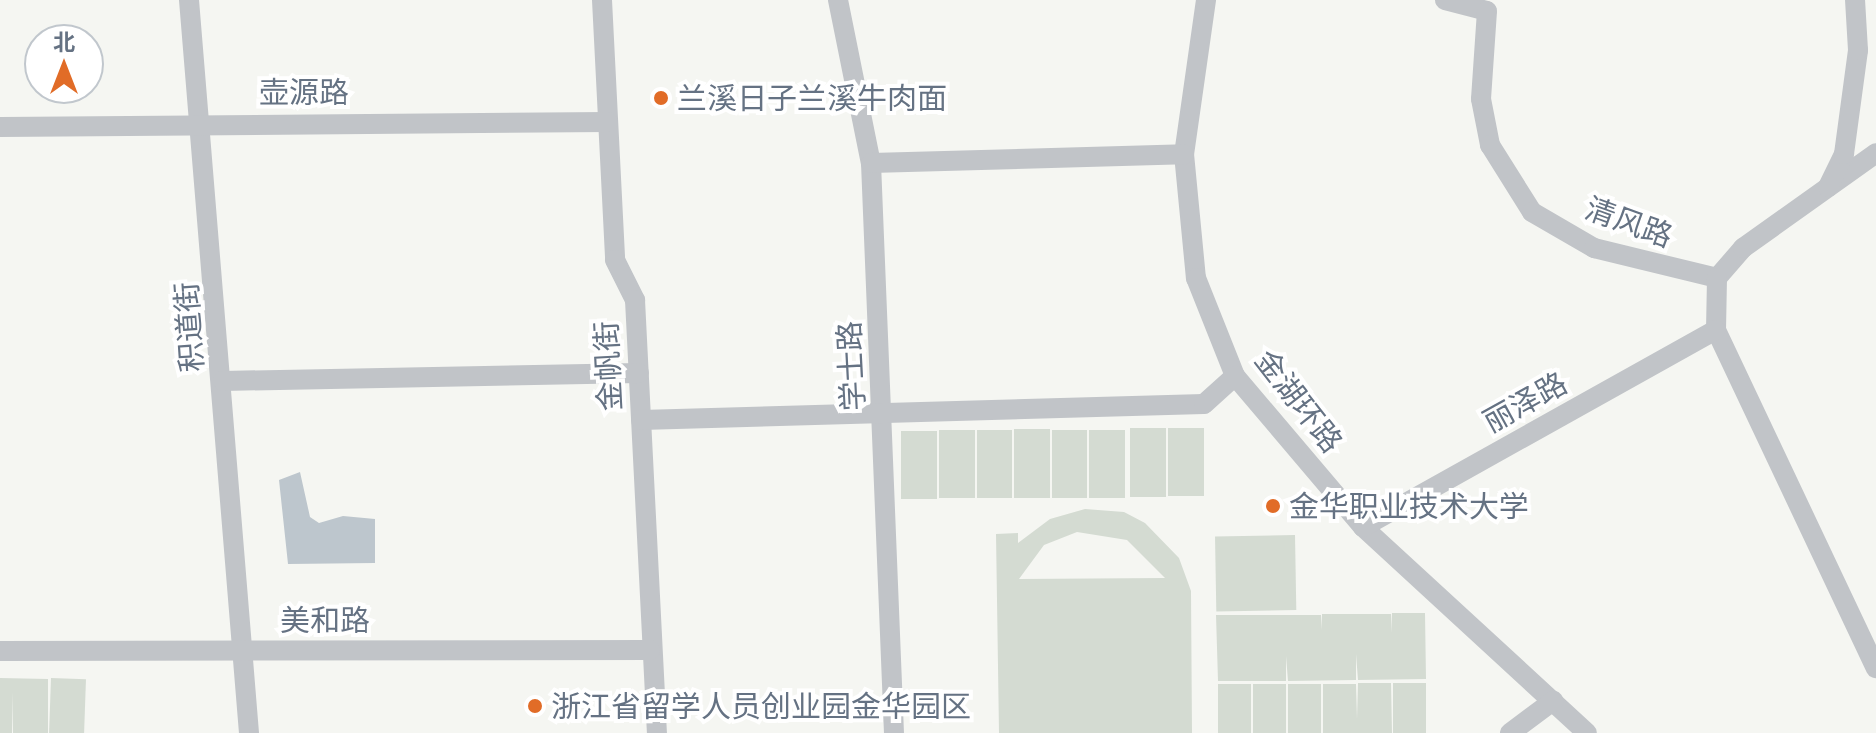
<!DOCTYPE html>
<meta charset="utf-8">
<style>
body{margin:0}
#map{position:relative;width:1876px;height:733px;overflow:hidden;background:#f5f6f2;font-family:"Titillium Web","Noto Sans SC",sans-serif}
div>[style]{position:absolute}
.green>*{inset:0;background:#d4dbd2;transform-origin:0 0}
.water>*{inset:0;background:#bdc6cd}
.minor>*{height:20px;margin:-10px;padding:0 10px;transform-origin:10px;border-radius:10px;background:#c1c4c8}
.dots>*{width:22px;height:22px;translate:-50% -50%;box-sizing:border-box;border:4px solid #fff;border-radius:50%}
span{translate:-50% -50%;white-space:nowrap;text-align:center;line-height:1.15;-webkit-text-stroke:8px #fff;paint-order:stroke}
.street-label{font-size:30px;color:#657283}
.poi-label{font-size:30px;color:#657283}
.left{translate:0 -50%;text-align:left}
.north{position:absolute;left:24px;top:24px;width:80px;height:80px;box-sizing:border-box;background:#fff;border:2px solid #c1c7cd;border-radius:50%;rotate:0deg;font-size:22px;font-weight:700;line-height:32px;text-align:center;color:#657283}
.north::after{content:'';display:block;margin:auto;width:28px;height:36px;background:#e16c27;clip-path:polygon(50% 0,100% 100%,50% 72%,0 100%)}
</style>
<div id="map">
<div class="green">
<i style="left:1166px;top:428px;width:69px;height:36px;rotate:90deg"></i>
<i style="left:1204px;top:428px;width:68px;height:36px;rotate:90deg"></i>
<i style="left:1050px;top:429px;width:69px;height:36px;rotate:90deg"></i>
<i style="left:975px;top:430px;width:68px;height:36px;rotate:90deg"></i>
<i style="left:977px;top:430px;width:35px;height:68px"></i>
<i style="left:1087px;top:430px;width:68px;height:35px;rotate:90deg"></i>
<i style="left:1089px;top:430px;width:36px;height:68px"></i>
<i style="left:901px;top:431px;width:36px;height:68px"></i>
<i style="clip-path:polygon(evenodd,1085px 509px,1124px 512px,1145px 523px,1179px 558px,1191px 591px,1192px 733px,999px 733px,996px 534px,1018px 533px,1018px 543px,1050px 519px,1085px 509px,1077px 532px,1127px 540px,1165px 578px,1019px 579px,1044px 545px,1077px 532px)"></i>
<i style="left:1295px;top:535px;width:75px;height:80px;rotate:89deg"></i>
<i style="clip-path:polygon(1392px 613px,1425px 613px,1426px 679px,1358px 680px,1356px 654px,1356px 680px,1288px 681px,1286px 656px,1286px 681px,1218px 681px,1216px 615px,1321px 615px,1322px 630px,1322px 614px,1391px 614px,1391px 633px)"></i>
<i style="clip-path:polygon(0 678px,48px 679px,48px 733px,13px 733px,12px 692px,12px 733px,0 733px)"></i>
<i style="left:51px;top:678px;width:35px;height:55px;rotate:2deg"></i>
<i style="clip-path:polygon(1358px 683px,1391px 683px,1392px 733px,1323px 733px,1323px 684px,1356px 684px,1357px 719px)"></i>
<i style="left:1393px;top:683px;width:33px;height:50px"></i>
<i style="left:1218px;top:684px;width:33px;height:49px"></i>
<i style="left:1253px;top:684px;width:33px;height:49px"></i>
<i style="left:1288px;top:684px;width:33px;height:49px"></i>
</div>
<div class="water">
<i style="clip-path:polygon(300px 472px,310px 517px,319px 523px,343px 516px,375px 519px,375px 563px,288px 564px,279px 480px)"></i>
</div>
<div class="minor">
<i style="left:189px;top:0;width:735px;rotate:85.32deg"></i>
<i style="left:602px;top:0;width:260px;rotate:87.1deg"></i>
<i style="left:615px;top:260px;width:45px;rotate:63.4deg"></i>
<i style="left:635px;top:300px;width:434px;rotate:87.1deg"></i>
<i style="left:838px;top:0;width:166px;rotate:78.6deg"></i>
<i style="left:871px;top:163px;width:570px;rotate:87.69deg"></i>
<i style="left:1206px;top:0;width:156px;rotate:98.1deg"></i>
<i style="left:1184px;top:154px;width:125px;rotate:84.5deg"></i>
<i style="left:1196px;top:278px;width:105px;rotate:68.3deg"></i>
<i style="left:1235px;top:376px;width:198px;rotate:49.7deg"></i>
<i style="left:1363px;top:527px;width:304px;rotate:42.6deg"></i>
<i style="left:1445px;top:0;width:43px;rotate:14.7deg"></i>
<i style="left:1487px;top:11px;width:88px;rotate:93.9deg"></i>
<i style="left:1481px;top:99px;width:47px;rotate:78.9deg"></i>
<i style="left:1490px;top:145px;width:79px;rotate:57.9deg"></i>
<i style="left:1532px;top:212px;width:72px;rotate:30.1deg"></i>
<i style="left:1594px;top:248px;width:127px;rotate:13.7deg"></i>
<i style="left:1717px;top:278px;width:40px;rotate:-49deg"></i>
<i style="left:1743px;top:248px;width:163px;rotate:-35.5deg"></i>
<i style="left:0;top:127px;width:608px;rotate:-0.47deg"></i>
<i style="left:871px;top:163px;width:313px;rotate:-1.6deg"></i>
<i style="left:1828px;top:187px;width:37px;rotate:-64deg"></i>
<i style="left:1844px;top:154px;width:105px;rotate:-82.3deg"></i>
<i style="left:1858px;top:50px;width:50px;rotate:-93.4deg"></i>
<i style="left:1717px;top:278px;width:52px;rotate:91.1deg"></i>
<i style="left:1716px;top:330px;width:374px;rotate:64.7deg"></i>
<i style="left:223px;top:381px;width:416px;rotate:-1.1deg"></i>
<i style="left:641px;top:420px;width:563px;rotate:-1.63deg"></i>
<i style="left:1204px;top:404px;width:42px;rotate:-42.1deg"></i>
<i style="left:1363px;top:527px;width:404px;rotate:-29.2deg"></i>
<i style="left:0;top:651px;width:650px;rotate:-0.09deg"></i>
<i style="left:1510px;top:733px;width:54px;rotate:-36.7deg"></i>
</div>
<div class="dots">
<i style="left:661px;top:98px;background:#e16c27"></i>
<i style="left:1273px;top:506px;background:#e16c27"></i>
<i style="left:535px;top:706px;background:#e16c27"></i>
</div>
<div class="street-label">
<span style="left:304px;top:92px">壶源路</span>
<span style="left:1629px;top:222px;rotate:20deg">清风路</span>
<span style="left:189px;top:327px;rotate:-94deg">积道街</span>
<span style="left:608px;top:366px;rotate:-93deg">金帆街</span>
<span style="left:851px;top:366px;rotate:-93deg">学士路</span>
<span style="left:1299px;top:401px;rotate:52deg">金湖环路</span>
<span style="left:1525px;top:402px;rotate:-29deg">丽泽路</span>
<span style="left:325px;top:620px">美和路</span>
</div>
<div class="poi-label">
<span class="left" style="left:677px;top:98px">兰溪日子兰溪牛肉面</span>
<span class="left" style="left:1289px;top:506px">金华职业技术大学</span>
<span class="left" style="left:551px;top:706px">浙江省留学人员创业园金华园区</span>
</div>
<div class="north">北</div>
</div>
